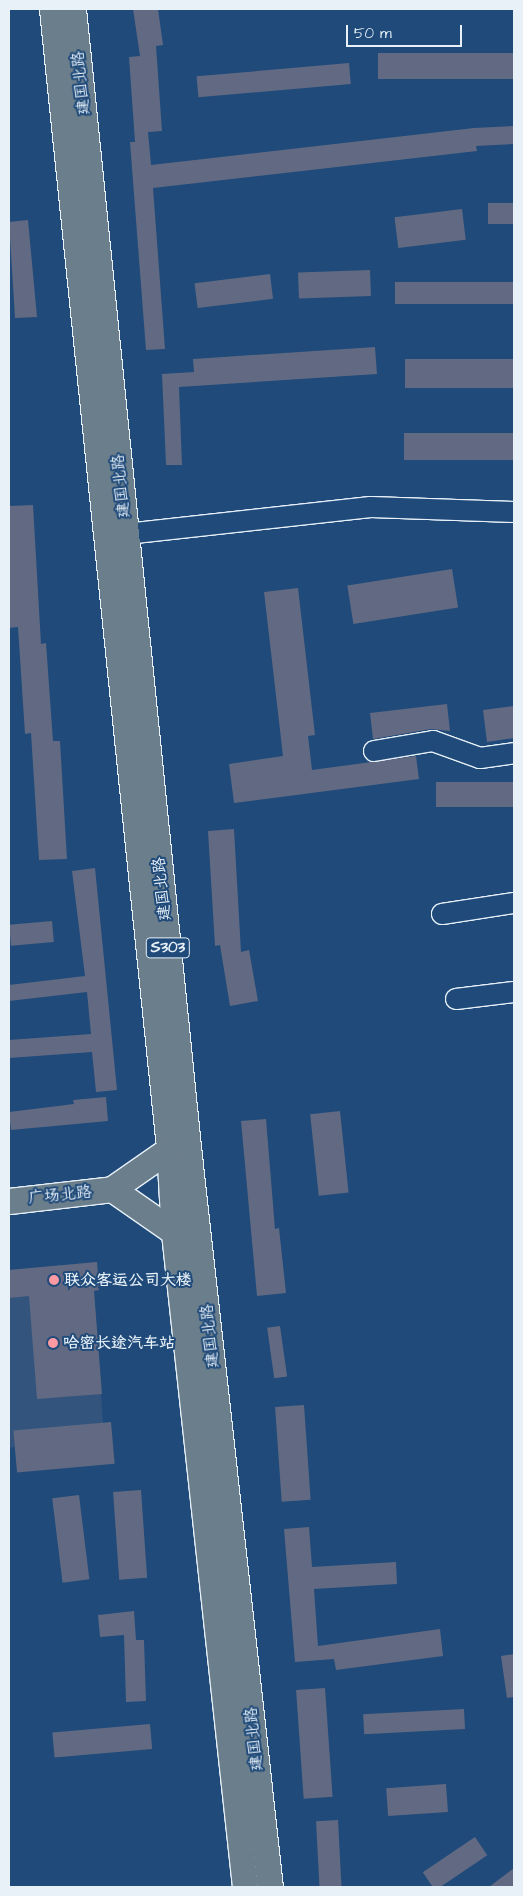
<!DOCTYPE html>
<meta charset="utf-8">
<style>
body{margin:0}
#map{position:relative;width:523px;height:1896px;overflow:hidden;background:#1f4a7a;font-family:"Architects Daughter","LXGW WenKai TC",sans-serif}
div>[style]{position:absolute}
.built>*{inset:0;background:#33547c}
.building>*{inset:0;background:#616a82;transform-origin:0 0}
.roads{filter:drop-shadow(1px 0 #e8f1f8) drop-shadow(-1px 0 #e8f1f8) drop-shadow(0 1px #e8f1f8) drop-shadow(0 -1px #e8f1f8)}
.minor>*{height:20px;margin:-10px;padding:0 10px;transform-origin:10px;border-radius:10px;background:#1f4a7a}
.major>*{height:25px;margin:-12.5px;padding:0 12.5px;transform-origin:12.5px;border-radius:12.5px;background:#6b7e8b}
.dots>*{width:14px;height:14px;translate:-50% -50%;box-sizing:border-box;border:2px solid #1f4a7a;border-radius:50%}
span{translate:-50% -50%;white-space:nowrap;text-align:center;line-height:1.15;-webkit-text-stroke:4px #1f4a7a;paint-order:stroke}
.shield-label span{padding:1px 4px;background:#1f4a7a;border:1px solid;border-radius:4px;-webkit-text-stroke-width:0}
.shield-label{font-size:15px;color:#e8f1f8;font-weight:700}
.street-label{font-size:16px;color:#e8f1f8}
.poi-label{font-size:16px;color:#e8f1f8;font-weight:700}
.left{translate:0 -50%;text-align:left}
.frame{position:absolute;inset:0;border:10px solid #e8f1f8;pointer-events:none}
.scale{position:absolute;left:346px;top:25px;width:116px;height:22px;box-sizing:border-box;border:2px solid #e8f1f8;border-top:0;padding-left:6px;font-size:15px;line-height:18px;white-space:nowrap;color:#e8f1f8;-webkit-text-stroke:4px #1f4a7a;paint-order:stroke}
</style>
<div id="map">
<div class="built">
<i style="clip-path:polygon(97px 1262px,99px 1290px,94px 1291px,103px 1423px,14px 1432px,15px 1447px,9px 1448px,9px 1270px)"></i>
</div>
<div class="building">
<i style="clip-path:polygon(133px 9px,158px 9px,163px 45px,156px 46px,162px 131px,148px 132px,151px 165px,474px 128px,514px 126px,514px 144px,476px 146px,477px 151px,153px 188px,165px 349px,146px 350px,130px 142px,135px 142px,129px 57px,140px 56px)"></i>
<i style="left:514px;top:53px;width:26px;height:136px;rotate:90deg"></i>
<i style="left:349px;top:63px;width:21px;height:153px;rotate:85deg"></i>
<i style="left:514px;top:203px;width:21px;height:26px;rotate:90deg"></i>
<i style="left:462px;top:209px;width:31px;height:68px;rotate:83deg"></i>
<i style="clip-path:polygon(28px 220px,37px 317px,15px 318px,9px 222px)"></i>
<i style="left:370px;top:270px;width:26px;height:72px;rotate:88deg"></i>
<i style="left:270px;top:274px;width:25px;height:76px;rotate:83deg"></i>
<i style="left:514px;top:282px;width:22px;height:119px;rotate:90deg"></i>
<i style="clip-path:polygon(375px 347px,377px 374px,179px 387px,182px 465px,166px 465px,162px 374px,194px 372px,193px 359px)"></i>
<i style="left:514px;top:359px;width:29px;height:109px;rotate:90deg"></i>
<i style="left:514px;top:433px;width:27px;height:110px;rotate:90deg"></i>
<i style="clip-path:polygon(33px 505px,41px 644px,46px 643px,53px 741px,60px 741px,67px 859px,39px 860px,31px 733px,25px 734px,18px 627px,9px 628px,9px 506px)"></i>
<i style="left:452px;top:569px;width:39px;height:106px;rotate:81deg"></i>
<i style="clip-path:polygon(298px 588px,315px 735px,308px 736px,312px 770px,416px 756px,419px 779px,234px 803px,229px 764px,283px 756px,264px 592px)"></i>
<i style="clip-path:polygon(447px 704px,450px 731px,431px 729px,373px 739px,370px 713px)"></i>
<i style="clip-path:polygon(514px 706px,514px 738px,487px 742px,483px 710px)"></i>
<i style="left:514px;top:782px;width:25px;height:78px;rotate:90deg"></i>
<i style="clip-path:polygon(234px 829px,241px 952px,249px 950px,258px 1001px,230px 1006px,220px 945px,215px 946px,208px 831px)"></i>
<i style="clip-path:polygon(95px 868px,117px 1090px,96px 1092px,92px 1052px,9px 1058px,9px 1040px,91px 1034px,87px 992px,9px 1001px,9px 985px,85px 976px,72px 871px)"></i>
<i style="left:52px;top:921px;width:21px;height:43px;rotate:85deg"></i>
<i style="clip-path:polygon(106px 1097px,108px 1121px,11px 1130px,9px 1112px,74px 1104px,73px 1100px)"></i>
<i style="left:340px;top:1111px;width:82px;height:30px;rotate:84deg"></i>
<i style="clip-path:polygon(266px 1119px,275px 1229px,279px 1228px,286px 1293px,257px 1296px,241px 1121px)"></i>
<i style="clip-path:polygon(97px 1262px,99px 1290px,94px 1291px,102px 1394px,37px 1399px,29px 1296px,9px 1298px,9px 1270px)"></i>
<i style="left:280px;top:1326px;width:51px;height:13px;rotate:82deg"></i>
<i style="left:304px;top:1405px;width:95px;height:29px;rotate:86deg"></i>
<i style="left:111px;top:1422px;width:42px;height:98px;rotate:85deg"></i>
<i style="left:141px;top:1490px;width:88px;height:28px;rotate:86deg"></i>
<i style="left:79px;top:1495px;width:85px;height:27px;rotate:83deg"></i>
<i style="clip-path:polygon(309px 1527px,312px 1567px,396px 1562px,397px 1584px,314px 1589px,318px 1646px,440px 1629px,443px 1656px,336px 1670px,334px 1659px,295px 1662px,284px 1529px)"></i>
<i style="clip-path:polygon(134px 1611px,136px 1640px,144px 1640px,146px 1701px,126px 1702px,124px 1635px,100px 1637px,98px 1615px)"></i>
<i style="clip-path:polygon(514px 1654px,514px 1697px,507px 1698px,501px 1656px)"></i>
<i style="left:325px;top:1688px;width:109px;height:29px;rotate:86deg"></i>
<i style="left:464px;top:1709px;width:20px;height:101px;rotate:87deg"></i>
<i style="left:150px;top:1724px;width:25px;height:98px;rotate:85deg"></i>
<i style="left:446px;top:1784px;width:28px;height:60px;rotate:86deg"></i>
<i style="left:338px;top:1820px;width:67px;height:22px;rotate:87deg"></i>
<i style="left:475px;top:1837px;width:22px;height:63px;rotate:56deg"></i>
<i style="clip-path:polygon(514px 1868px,514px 1887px,489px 1887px)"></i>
</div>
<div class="roads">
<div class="minor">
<i style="left:126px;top:534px;width:246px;rotate:-6.3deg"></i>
<i style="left:371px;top:507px;width:143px;rotate:2deg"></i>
<i style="left:374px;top:751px;width:60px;rotate:-9.6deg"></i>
<i style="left:433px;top:741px;width:50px;rotate:19.9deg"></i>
<i style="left:480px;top:758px;width:34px;rotate:-8deg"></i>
<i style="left:442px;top:914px;width:73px;rotate:-8.7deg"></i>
<i style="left:456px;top:999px;width:58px;rotate:-6.9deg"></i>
</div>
<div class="major">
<i style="left:52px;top:9px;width:1144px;rotate:84.13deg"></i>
<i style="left:169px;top:1147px;width:86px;rotate:86.7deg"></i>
<i style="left:174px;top:1233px;width:658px;rotate:83.8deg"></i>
<i style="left:73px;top:9px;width:1135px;rotate:84.23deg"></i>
<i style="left:187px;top:1138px;width:754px;rotate:83.68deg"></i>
<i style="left:112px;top:1189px;width:88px;rotate:34.8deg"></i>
<i style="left:112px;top:1189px;width:84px;rotate:-34.8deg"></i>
<i style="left:9px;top:1201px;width:104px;rotate:-6.6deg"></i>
</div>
</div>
<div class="dots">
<i style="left:54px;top:1280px;background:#ff9aa2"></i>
<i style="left:53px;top:1343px;background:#ff9aa2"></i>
</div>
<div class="shield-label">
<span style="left:168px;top:948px">S303</span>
</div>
<div class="street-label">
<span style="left:81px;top:83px;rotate:-96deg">建国北路</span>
<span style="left:121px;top:486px;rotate:-96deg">建国北路</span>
<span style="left:162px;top:889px;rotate:-96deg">建国北路</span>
<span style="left:60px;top:1195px;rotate:-6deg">广场北路</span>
<span style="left:210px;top:1336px;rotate:-96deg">建国北路</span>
<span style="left:254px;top:1739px;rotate:-96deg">建国北路</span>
</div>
<div class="poi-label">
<span class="left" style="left:64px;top:1280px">联众客运公司大楼</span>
<span class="left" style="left:63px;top:1343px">哈密长途汽车站</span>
</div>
<div class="frame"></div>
<div class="scale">50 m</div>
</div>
